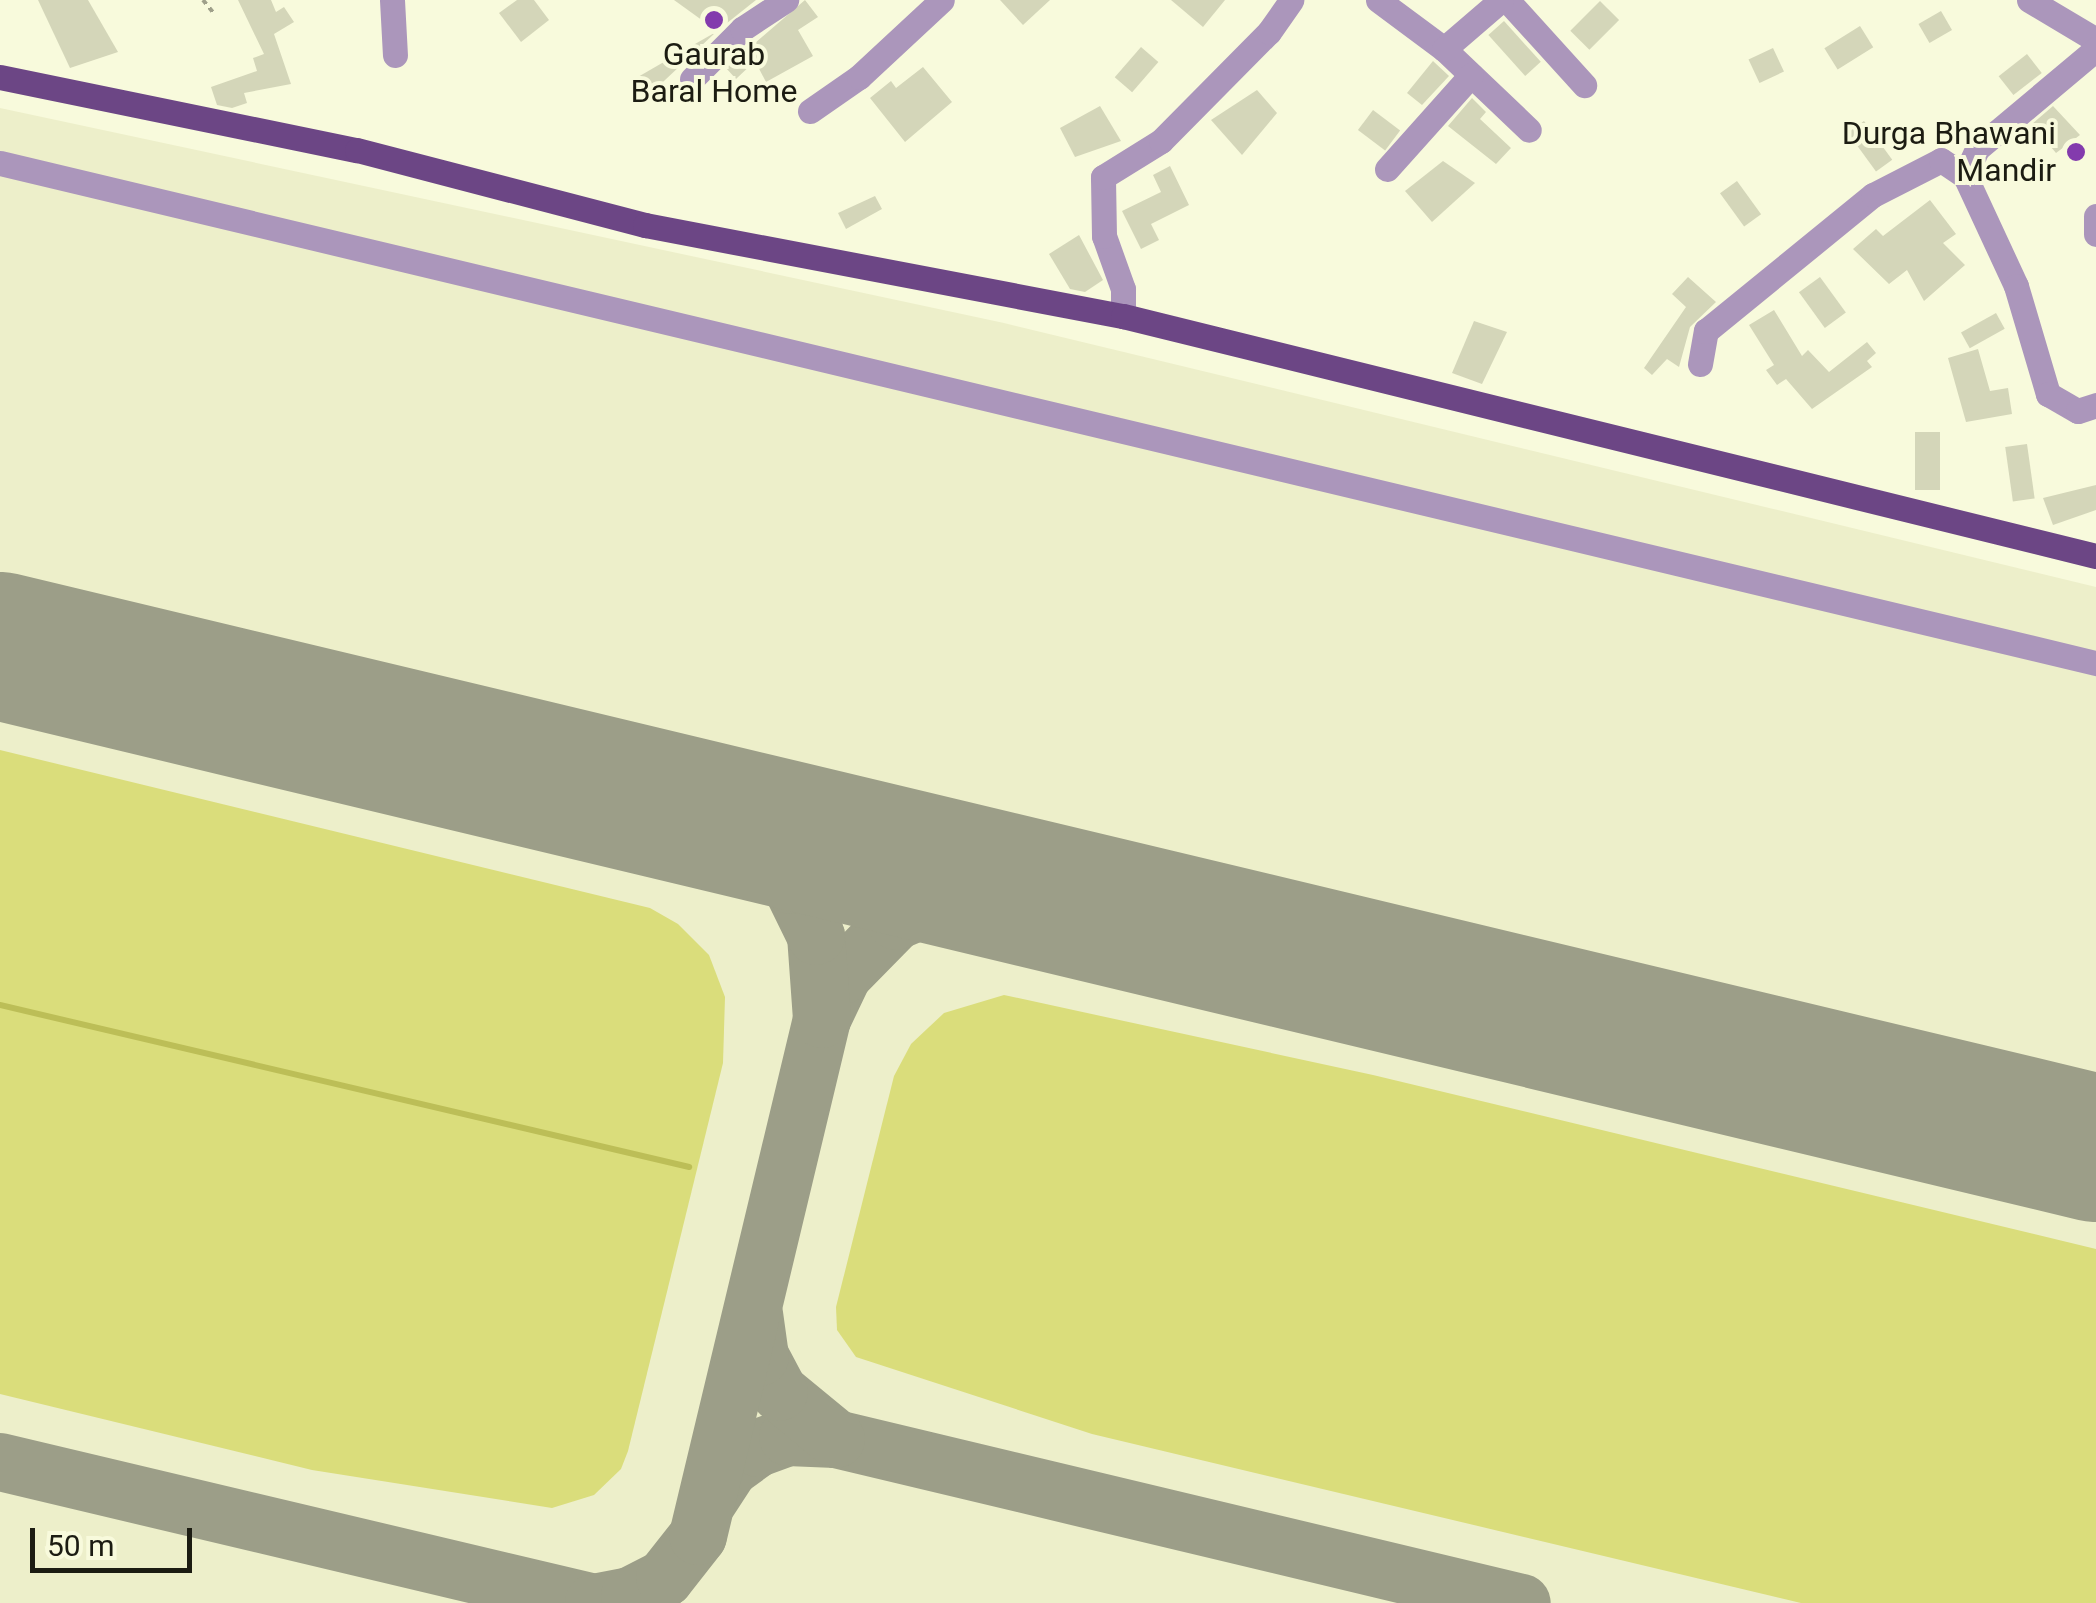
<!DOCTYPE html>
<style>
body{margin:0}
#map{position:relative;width:2096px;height:1603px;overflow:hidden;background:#f8fadc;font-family:Roboto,sans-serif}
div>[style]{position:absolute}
.built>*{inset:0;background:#edefca}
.green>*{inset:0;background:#dadd7b}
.stream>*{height:6px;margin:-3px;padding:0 3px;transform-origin:3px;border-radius:3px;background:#bcbe57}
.taxiway>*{height:58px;margin:-29px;padding:0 29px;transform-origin:29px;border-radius:29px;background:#9c9e88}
.runway>*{height:148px;margin:-74px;padding:0 74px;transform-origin:74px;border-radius:74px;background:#9c9e88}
.building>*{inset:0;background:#d4d6b9;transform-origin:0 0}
.path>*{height:4px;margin-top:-2px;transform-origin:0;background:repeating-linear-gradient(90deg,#9fa08a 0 5px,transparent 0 10px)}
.minor>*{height:25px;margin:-12.5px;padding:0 12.5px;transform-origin:12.5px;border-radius:12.5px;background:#ab96bb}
.major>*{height:25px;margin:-12.5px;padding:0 12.5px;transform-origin:12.5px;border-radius:12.5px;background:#6c4685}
.dots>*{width:28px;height:28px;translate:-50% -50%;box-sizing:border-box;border:5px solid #f8fadc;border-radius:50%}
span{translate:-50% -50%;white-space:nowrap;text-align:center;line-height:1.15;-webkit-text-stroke:8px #f8fadc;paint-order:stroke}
.poi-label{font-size:32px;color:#1c1c12}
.right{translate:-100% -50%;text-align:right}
.scale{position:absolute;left:30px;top:1528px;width:162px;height:45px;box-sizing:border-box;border:5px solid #1c1c12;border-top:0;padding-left:12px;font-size:30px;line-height:35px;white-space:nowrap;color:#1c1c12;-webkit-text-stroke:8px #f8fadc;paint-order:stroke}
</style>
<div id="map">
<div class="built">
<i style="clip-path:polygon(0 108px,1004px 323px,2096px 587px,2096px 1603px,0 1603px)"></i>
</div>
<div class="green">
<i style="clip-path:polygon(0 750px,650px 908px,678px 924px,709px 955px,725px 997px,723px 1063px,628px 1451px,621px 1469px,594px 1495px,552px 1508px,312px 1470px,0 1394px)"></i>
<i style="clip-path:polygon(1004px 995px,1373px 1075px,2096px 1249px,2096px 1603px,1801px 1603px,1092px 1434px,856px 1357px,837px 1330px,836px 1307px,894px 1076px,911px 1044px,944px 1013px)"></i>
</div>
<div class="stream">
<i style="left:0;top:1005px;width:708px;rotate:13.23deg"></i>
</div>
<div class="taxiway">
<i style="left:822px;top:1019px;width:49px;rotate:-64.5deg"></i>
<i style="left:843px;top:975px;width:76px;rotate:-45.5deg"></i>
<i style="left:896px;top:921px;width:62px;rotate:-22.8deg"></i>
<i style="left:953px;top:897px;width:83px;rotate:-2.1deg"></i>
<i style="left:836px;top:1439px;width:705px;rotate:13.45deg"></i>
<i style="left:0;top:1462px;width:611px;rotate:13.35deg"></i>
<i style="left:709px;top:1500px;width:38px;rotate:-57deg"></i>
<i style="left:730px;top:1468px;width:34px;rotate:-36deg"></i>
<i style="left:758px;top:1448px;width:32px;rotate:-20deg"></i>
<i style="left:788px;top:1437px;width:48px;rotate:2.4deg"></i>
<i style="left:836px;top:1439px;width:74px;rotate:-140.5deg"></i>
<i style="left:779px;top:1392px;width:40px;rotate:-118deg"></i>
<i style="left:760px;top:1357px;width:43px;rotate:-97.9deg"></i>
<i style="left:594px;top:1603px;width:37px;rotate:-11deg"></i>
<i style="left:630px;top:1596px;width:39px;rotate:-27deg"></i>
<i style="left:665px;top:1578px;width:53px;rotate:-51.8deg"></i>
<i style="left:698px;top:1536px;width:532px;rotate:-76.51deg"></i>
<i style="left:822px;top:1019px;width:83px;rotate:-94.1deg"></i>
<i style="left:816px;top:936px;width:57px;rotate:-116.1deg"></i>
<i style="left:791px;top:885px;width:53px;rotate:-134.2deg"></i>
<i style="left:754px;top:847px;width:69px;rotate:-150.5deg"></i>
</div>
<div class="runway">
<i style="left:0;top:646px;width:2155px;rotate:13.47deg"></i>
</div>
<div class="building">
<i style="clip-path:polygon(38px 0,88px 0,118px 52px,70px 68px)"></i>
<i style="clip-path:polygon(238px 0,271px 0,276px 12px,284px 7px,294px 22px,274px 34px,291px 84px,244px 93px,247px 103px,232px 108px,217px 105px,211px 87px,257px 71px,253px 58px,264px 54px)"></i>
<i style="clip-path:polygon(517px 0,534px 0,549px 20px,521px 42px,499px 13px)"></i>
<i style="clip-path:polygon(674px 0,756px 0,717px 31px)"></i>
<i style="clip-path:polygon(805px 0,818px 17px,798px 30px,813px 56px,766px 82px,755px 61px,736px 79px,726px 68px)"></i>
<i style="clip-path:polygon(1000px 0,1050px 0,1023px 25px)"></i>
<i style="clip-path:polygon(1171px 0,1225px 0,1203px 27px)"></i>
<i style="left:1600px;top:1px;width:27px;height:42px;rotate:45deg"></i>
<i style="left:1941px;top:11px;width:22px;height:26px;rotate:60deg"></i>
<i style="left:1504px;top:21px;width:55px;height:21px;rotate:48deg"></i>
<i style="left:1860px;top:26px;width:25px;height:42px;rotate:58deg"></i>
<i style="clip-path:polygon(716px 32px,647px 97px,631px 81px,688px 48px)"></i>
<i style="left:1141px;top:47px;width:23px;height:40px;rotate:41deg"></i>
<i style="left:1773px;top:48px;width:26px;height:27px;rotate:65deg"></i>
<i style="left:2027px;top:54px;width:24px;height:36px;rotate:52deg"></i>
<i style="clip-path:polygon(1433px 61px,1449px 76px,1422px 105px,1407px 93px)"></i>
<i style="clip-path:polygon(923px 67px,952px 102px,905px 142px,870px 98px,891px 81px,896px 88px)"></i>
<i style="clip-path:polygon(1257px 90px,1277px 113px,1242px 155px,1211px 120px)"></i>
<i style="clip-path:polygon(1472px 98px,1486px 112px,1480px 119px,1511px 148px,1496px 164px,1448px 126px)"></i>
<i style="clip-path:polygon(1100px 106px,1121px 141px,1075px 157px,1060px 128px)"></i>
<i style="clip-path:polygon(2053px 106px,2080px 135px,2056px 153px,2041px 135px,2033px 140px,2026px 129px)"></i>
<i style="left:1373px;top:110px;width:34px;height:25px;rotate:37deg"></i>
<i style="left:1864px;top:121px;width:48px;height:20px;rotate:54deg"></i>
<i style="clip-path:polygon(1443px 161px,1475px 183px,1432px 222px,1405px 191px)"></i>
<i style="clip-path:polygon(1170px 166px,1189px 205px,1151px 224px,1159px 240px,1141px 249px,1122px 211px,1161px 192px,1153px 175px)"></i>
<i style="left:1737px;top:181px;width:41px;height:21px;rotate:54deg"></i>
<i style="clip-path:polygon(875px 196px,882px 209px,846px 229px,838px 213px)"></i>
<i style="clip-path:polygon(1930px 200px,1956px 234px,1943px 243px,1965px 265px,1924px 301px,1907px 270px,1889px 284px,1853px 249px,1876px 229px,1883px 236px)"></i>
<i style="clip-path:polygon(1079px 235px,1103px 280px,1085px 292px,1070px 289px,1049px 254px)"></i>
<i style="clip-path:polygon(1688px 277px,1716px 302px,1690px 327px,1679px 367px,1667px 359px,1652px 375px,1644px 368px,1686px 307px,1672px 294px)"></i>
<i style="left:1820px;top:277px;width:44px;height:26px;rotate:54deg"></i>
<i style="clip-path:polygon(1774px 310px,1802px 356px,1808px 350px,1829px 372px,1867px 342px,1876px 353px,1867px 361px,1872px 367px,1812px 409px,1786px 379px,1777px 385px,1766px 370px,1774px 365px,1749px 325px)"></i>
<i style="left:1996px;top:313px;width:18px;height:40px;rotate:61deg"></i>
<i style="clip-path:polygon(1474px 321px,1507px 332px,1482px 384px,1452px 373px)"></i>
<i style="clip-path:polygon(1978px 349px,1990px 391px,2008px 388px,2012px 414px,1966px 422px,1948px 358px)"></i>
<i style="left:1915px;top:432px;width:25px;height:58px"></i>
<i style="left:2027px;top:444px;width:55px;height:22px;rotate:82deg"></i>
<i style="clip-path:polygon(2096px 485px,2096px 510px,2053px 525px,2043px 498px)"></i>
</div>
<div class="path">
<i style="left:203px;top:0;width:19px;rotate:51deg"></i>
</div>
<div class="minor">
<i style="left:392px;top:0;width:55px;rotate:86.9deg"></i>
<i style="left:1378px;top:0;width:82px;rotate:36.6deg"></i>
<i style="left:1444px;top:49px;width:117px;rotate:43.6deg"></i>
<i style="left:1507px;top:0;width:115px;rotate:47.8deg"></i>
<i style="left:2029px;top:0;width:78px;rotate:30.8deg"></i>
<i style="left:1444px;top:49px;width:75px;rotate:-40.7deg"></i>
<i style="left:2096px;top:49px;width:155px;rotate:140deg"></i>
<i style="left:1977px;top:149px;width:30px;rotate:114deg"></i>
<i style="left:1965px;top:176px;width:121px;rotate:65.1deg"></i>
<i style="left:2016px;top:286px;width:113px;rotate:73.5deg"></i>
<i style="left:2048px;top:394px;width:34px;rotate:30deg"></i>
<i style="left:2078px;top:411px;width:19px;rotate:-18deg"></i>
<i style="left:692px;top:79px;width:71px;rotate:-45deg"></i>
<i style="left:742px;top:29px;width:53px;rotate:-33.4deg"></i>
<i style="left:810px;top:111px;width:60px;rotate:-34.8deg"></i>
<i style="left:859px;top:77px;width:113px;rotate:-42.9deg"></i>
<i style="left:0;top:163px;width:2155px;rotate:13.42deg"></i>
<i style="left:1387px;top:169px;width:126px;rotate:-48.2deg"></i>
<i style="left:2096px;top:216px;width:18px;rotate:90deg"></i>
<i style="left:1123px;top:316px;width:27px;rotate:-90deg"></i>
<i style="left:1123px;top:289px;width:56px;rotate:-109.7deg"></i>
<i style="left:1104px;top:236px;width:59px;rotate:-91deg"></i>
<i style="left:1103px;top:177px;width:68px;rotate:-31.8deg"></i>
<i style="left:1161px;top:141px;width:153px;rotate:-45.3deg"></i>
<i style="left:1269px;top:32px;width:39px;rotate:-55deg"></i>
<i style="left:1700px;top:364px;width:34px;rotate:-80deg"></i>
<i style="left:1706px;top:331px;width:215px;rotate:-39.2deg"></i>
<i style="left:1873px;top:195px;width:76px;rotate:-27.2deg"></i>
<i style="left:1941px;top:160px;width:29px;rotate:34deg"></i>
</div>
<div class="major">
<i style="left:0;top:77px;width:364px;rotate:11.6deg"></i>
<i style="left:357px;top:150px;width:298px;rotate:14.6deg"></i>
<i style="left:645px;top:225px;width:487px;rotate:10.8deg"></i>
<i style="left:1123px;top:316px;width:1002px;rotate:13.86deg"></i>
</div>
<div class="dots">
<i style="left:714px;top:20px;background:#833bad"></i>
<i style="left:2076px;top:152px;background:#833bad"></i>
</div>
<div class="poi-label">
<span style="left:714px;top:73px">Gaurab<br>Baral Home</span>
<span class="right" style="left:2056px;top:152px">Durga Bhawani<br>Mandir</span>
</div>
<div class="scale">50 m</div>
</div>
